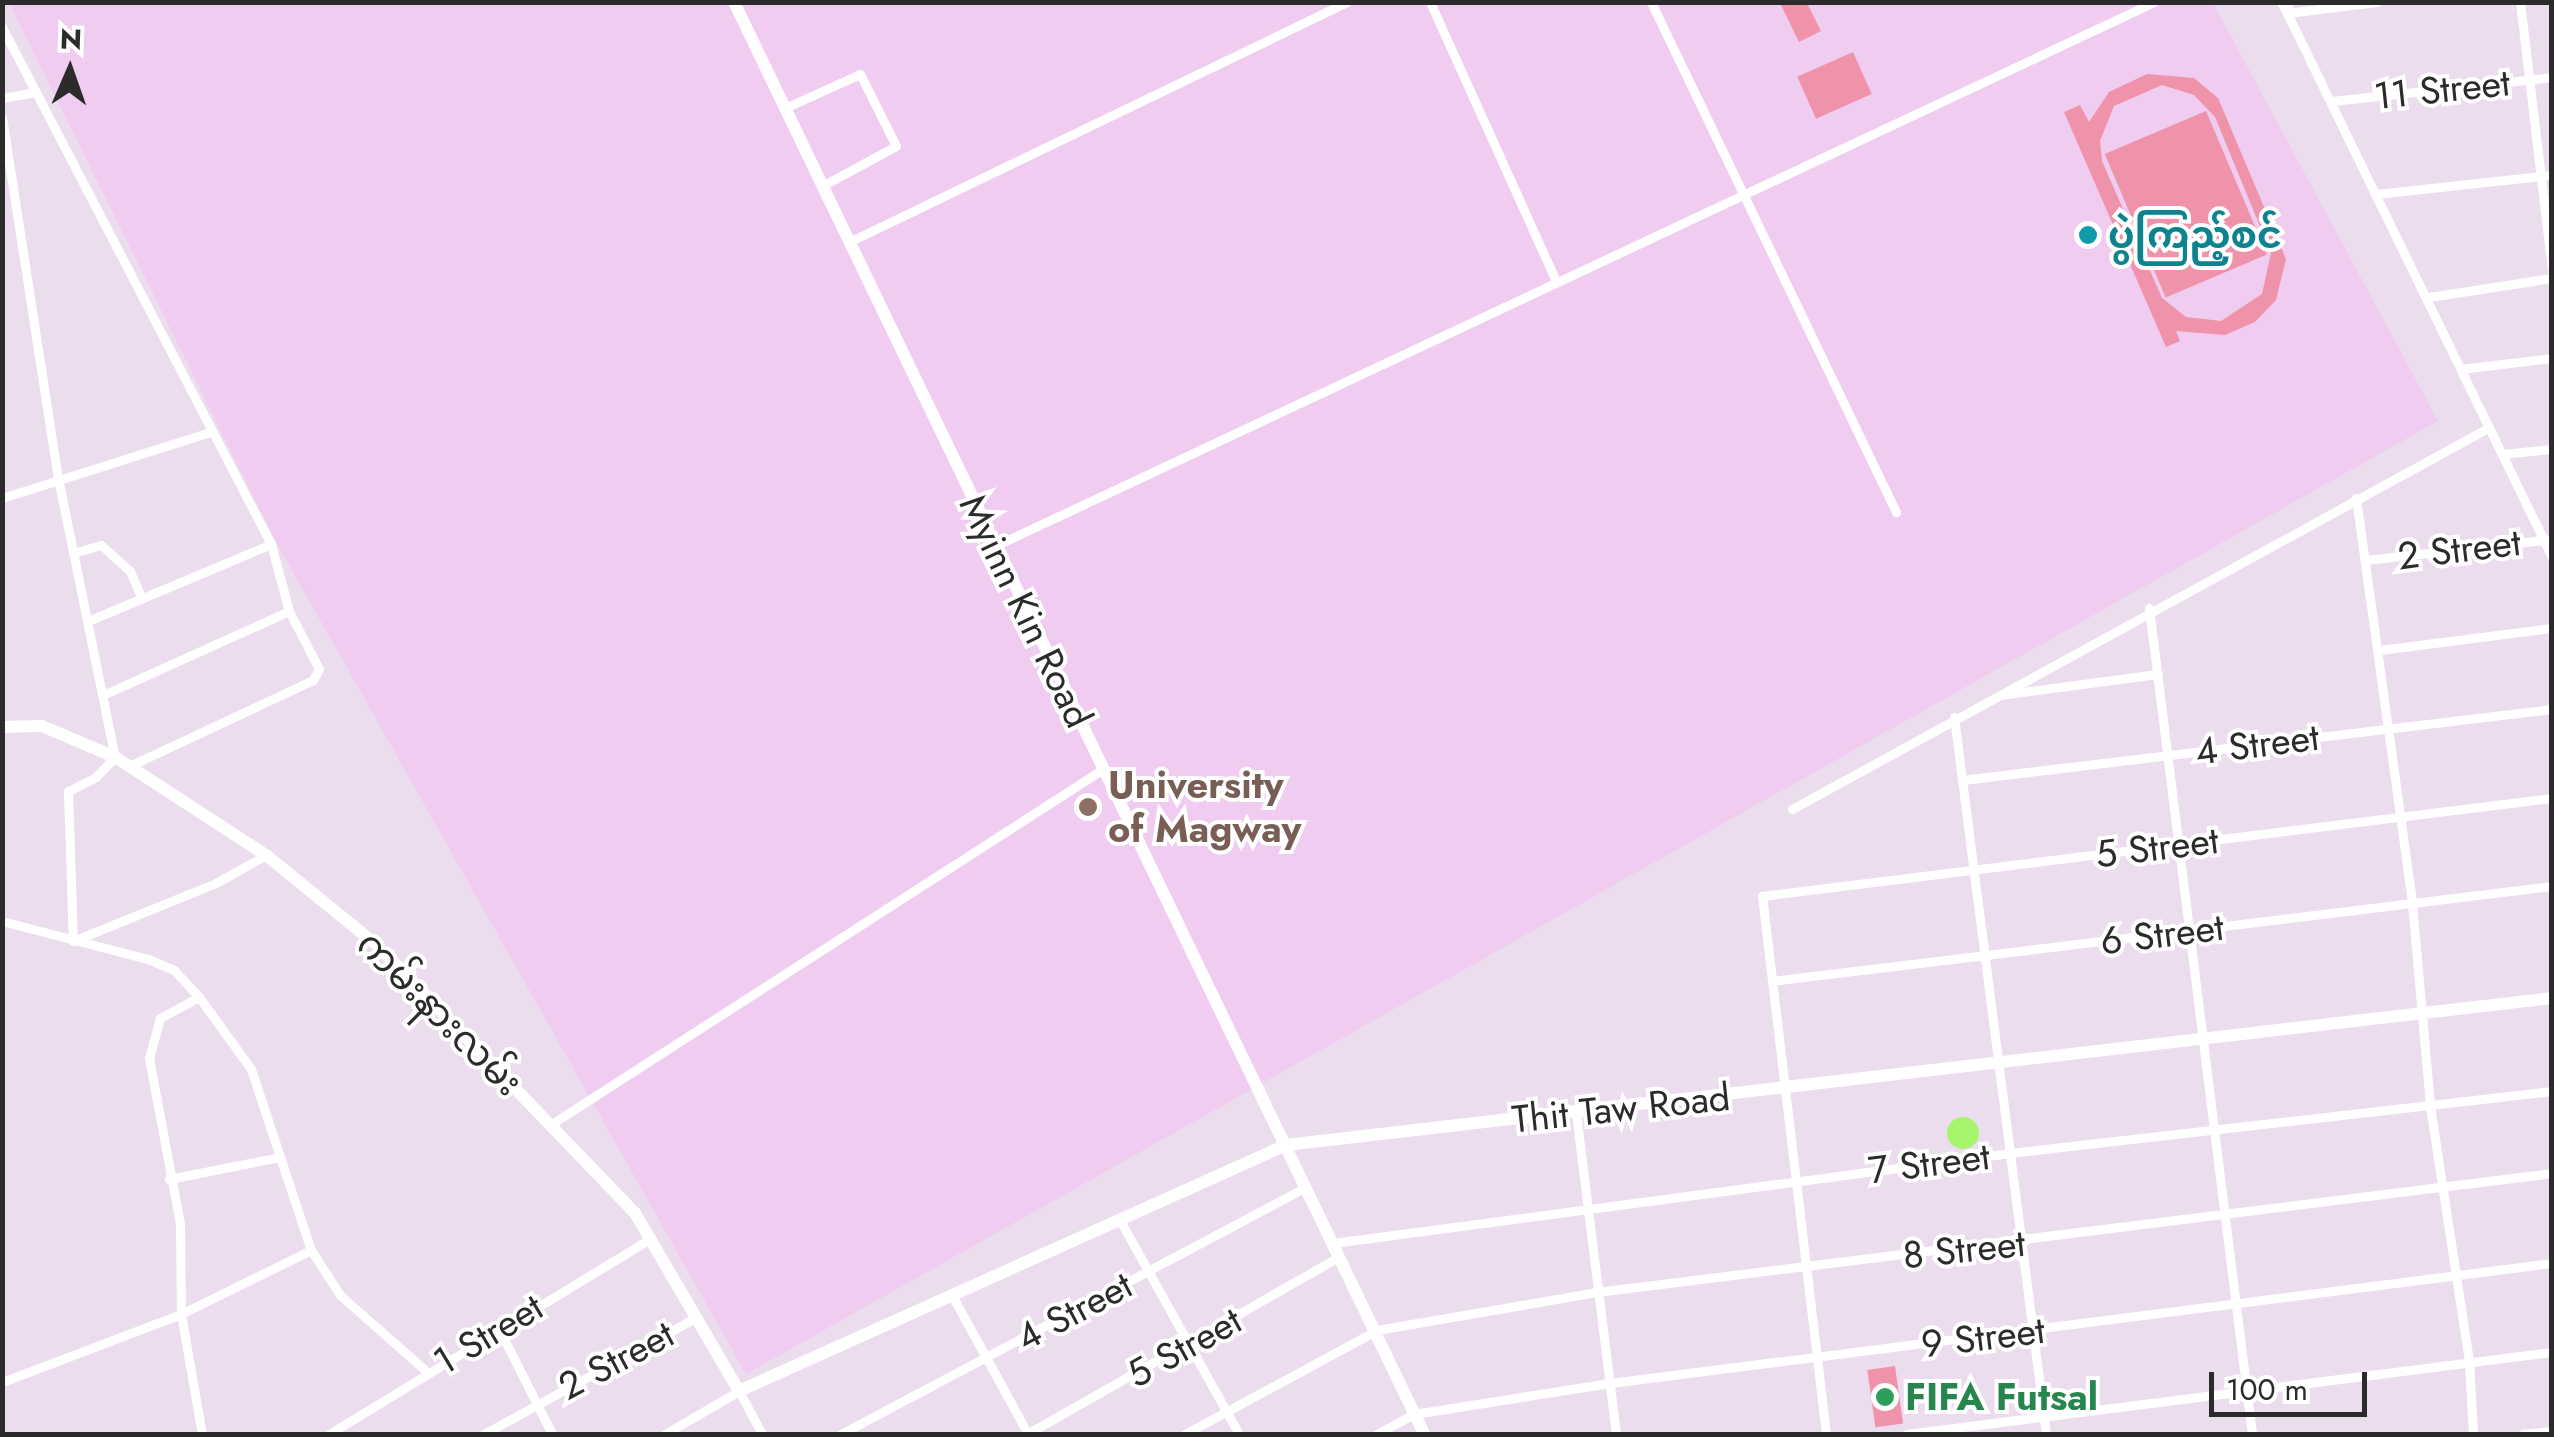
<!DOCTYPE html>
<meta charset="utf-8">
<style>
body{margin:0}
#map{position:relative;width:2554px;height:1437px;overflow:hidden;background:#ecddee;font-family:Jost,"Noto Sans Myanmar",sans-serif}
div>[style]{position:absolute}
.education>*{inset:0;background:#efccf0}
.pitch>*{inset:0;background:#ee93aa;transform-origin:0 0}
.water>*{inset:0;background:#a5f46c}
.round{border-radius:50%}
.street>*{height:9px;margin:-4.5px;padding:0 4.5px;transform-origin:4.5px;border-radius:4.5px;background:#fff}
.secondary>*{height:12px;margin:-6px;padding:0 6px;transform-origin:6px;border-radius:6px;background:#fff}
.dots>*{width:28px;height:28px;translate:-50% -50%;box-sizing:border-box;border:5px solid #fff;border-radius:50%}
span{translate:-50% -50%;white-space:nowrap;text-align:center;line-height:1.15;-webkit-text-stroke:8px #fff;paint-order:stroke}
.street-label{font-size:38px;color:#2b2b2b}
.culture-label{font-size:38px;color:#0d838f;font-weight:700}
.left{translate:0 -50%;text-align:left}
.education-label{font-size:38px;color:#785e54;font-weight:700}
.leisure-label{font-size:38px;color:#27864d;font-weight:700}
.frame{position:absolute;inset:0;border:5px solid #2b2b2b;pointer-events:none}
.north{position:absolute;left:20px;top:20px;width:100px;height:100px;-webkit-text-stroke:8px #fff;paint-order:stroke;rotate:2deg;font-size:28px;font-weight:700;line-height:40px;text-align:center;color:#2b2b2b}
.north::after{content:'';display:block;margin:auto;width:35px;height:45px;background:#2b2b2b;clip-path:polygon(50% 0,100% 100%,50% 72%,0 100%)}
.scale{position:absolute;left:2209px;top:1372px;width:158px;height:45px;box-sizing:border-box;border:5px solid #2b2b2b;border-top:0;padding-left:12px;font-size:30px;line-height:35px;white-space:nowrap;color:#2b2b2b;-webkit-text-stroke:8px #fff;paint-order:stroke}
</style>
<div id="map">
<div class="education">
<i style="clip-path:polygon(9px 3px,2213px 3px,2438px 421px,746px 1374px,276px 542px)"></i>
</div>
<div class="pitch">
<i style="clip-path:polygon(1780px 3px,1807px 3px,1821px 31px,1799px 42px)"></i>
<i style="left:1853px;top:52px;width:46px;height:61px;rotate:66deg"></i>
<i style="clip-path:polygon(evenodd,2147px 74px,2194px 78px,2218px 98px,2286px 259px,2276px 300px,2255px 322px,2225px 335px,2176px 331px,2180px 341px,2166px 347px,2064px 112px,2080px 105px,2089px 122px,2109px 92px,2147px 74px,2162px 85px,2194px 95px,2215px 117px,2271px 253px,2262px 294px,2221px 321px,2186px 317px,2162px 298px,2102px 161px,2100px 141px,2114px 106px,2162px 85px)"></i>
<i style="left:2206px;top:111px;width:156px;height:110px;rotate:67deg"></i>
<i style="left:1895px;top:1366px;width:58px;height:28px;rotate:82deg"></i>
</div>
<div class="water">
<i class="round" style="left:1947px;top:1117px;width:32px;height:32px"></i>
</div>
<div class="street">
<i style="left:1430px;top:2px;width:306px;rotate:65.7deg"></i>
<i style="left:1651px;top:2px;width:566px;rotate:64.34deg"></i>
<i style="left:2281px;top:2px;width:13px;rotate:61deg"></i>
<i style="left:2287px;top:13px;width:90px;rotate:-7deg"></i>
<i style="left:2288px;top:2px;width:11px;rotate:95deg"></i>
<i style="left:2287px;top:13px;width:605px;rotate:64.03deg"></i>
<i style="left:2520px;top:2px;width:271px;rotate:83.2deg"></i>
<i style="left:2px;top:27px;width:583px;rotate:62.51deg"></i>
<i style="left:271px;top:544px;width:69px;rotate:75deg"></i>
<i style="left:289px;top:611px;width:65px;rotate:62.7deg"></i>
<i style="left:319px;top:669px;width:13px;rotate:119deg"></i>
<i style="left:313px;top:680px;width:203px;rotate:154.9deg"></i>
<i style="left:2px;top:98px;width:34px;rotate:-10deg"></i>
<i style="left:2332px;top:101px;width:221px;rotate:-6.2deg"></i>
<i style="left:785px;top:108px;width:82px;rotate:-24.4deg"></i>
<i style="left:860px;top:74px;width:80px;rotate:63.4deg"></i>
<i style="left:896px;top:146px;width:84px;rotate:151.6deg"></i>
<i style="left:2px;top:117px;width:365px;rotate:81.2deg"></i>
<i style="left:58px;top:478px;width:285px;rotate:78.5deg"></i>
<i style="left:115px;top:757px;width:28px;rotate:134deg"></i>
<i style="left:96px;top:777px;width:31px;rotate:153deg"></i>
<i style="left:68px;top:791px;width:150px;rotate:88.1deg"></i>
<i style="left:73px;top:941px;width:154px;rotate:-22.1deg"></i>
<i style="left:216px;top:883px;width:57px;rotate:-29.2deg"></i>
<i style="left:2376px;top:194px;width:177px;rotate:-6.2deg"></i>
<i style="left:849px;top:242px;width:553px;rotate:-25.73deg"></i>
<i style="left:2429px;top:297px;width:124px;rotate:-8.8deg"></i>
<i style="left:2461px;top:369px;width:92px;rotate:-6.9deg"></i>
<i style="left:2502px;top:454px;width:50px;rotate:-5.7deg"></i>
<i style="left:2px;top:498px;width:221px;rotate:-17.6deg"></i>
<i style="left:2356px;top:498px;width:409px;rotate:82.1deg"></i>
<i style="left:2412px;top:903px;width:204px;rotate:84.9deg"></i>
<i style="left:2430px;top:1106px;width:259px;rotate:81.3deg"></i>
<i style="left:2469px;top:1362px;width:72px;rotate:86.8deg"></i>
<i style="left:995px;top:546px;width:1280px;rotate:-25.14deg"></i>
<i style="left:73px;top:553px;width:29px;rotate:-16deg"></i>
<i style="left:101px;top:545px;width:39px;rotate:42deg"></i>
<i style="left:130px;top:571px;width:25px;rotate:67deg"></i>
<i style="left:2366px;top:560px;width:187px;rotate:-6.4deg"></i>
<i style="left:2149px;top:608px;width:832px;rotate:82.89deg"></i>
<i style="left:88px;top:621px;width:199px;rotate:-22.8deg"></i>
<i style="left:2380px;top:650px;width:173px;rotate:-7.3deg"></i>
<i style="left:103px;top:695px;width:204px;rotate:-24.3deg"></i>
<i style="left:2000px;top:695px;width:159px;rotate:-7.6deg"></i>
<i style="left:1954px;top:717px;width:723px;rotate:82.69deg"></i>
<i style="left:1962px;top:780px;width:594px;rotate:-6.86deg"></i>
<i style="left:1792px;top:809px;width:793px;rotate:-28.7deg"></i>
<i style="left:2px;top:921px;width:151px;rotate:14.6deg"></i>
<i style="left:148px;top:959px;width:28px;rotate:23deg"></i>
<i style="left:174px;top:970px;width:37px;rotate:47deg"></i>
<i style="left:199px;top:997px;width:89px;rotate:54.2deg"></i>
<i style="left:251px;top:1069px;width:191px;rotate:71.7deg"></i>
<i style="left:1772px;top:981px;width:786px;rotate:-6.94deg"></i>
<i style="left:199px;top:997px;width:44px;rotate:151.7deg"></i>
<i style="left:160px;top:1018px;width:41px;rotate:105.4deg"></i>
<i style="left:149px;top:1058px;width:168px;rotate:79.4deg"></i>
<i style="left:180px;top:1223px;width:91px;rotate:89.4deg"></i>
<i style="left:181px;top:1314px;width:122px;rotate:80.1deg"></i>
<i style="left:1576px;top:1113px;width:323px;rotate:82.9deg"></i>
<i style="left:550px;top:1125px;width:658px;rotate:-32.77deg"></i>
<i style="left:169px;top:1179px;width:113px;rotate:-11.2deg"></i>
<i style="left:1122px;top:1224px;width:240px;rotate:60.9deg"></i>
<i style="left:1333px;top:1243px;width:683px;rotate:-7.57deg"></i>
<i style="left:2010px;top:1153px;width:546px;rotate:-6.53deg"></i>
<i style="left:954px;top:1299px;width:154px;rotate:61.3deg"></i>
<i style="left:498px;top:1327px;width:120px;rotate:63.2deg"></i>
<i style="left:2px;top:1382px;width:191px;rotate:-20.8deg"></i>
<i style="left:181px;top:1314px;width:145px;rotate:-26.2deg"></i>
<i style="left:311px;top:1250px;width:54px;rotate:57.2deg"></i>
<i style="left:340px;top:1295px;width:115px;rotate:41.5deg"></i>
<i style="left:329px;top:1434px;width:377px;rotate:-31.3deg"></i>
<i style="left:484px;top:1434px;width:243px;rotate:-28.8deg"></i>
<i style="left:665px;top:1434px;width:86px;rotate:-30.2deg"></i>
<i style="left:739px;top:1391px;width:49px;rotate:61.9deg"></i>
<i style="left:841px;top:1434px;width:527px;rotate:-27.98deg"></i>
<i style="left:1027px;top:1434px;width:359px;rotate:-29.6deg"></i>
<i style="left:1185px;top:1434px;width:218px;rotate:-28.4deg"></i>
<i style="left:1377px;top:1330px;width:223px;rotate:-9.8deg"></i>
<i style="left:1597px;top:1292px;width:962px;rotate:-7.1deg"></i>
<i style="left:1377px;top:1434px;width:42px;rotate:-28.4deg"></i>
<i style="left:1414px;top:1414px;width:198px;rotate:-9deg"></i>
<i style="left:1610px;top:1383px;width:950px;rotate:-7.26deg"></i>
<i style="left:1826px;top:1434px;width:542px;rotate:-96.78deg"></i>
<i style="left:1762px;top:896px;width:796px;rotate:-7.07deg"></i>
<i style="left:1907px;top:1434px;width:650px;rotate:-7.25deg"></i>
<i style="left:2523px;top:1434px;width:29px;rotate:-6deg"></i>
</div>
<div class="secondary">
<i style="left:734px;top:2px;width:1590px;rotate:64.27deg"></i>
<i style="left:2px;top:727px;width:40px;rotate:-1.4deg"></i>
<i style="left:42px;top:726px;width:79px;rotate:23deg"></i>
<i style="left:115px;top:757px;width:180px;rotate:33deg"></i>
<i style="left:266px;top:855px;width:144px;rotate:39.1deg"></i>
<i style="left:378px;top:946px;width:371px;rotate:46.1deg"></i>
<i style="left:635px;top:1213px;width:206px;rotate:59.7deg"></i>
<i style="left:739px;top:1391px;width:600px;rotate:-24.21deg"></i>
<i style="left:1286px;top:1145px;width:1275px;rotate:-6.62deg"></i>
</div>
<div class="dots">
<i style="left:2088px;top:235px;background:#0f9aa8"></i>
<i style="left:1088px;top:807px;background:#8d6e63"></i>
<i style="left:1885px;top:1397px;background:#2e9e5b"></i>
</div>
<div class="street-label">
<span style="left:2442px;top:89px;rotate:-6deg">11 Street</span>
<span style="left:2459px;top:549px;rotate:-7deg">2 Street</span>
<span style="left:1026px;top:611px;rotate:64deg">Myinn Kin Road</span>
<span style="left:2257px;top:744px;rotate:-7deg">4 Street</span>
<span style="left:2157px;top:847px;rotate:-7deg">5 Street</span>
<span style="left:2162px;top:934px;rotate:-7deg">6 Street</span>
<span style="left:440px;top:1013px;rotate:45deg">ကမ်းနားလမ်း</span>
<span style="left:1621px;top:1108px;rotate:-6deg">Thit Taw Road</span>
<span style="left:1929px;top:1163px;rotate:-7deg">7 Street</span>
<span style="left:1964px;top:1249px;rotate:-6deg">8 Street</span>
<span style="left:1074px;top:1311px;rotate:-28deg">4 Street</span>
<span style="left:488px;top:1334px;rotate:-31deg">1 Street</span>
<span style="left:1983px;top:1337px;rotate:-7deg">9 Street</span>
<span style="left:1184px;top:1347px;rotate:-29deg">5 Street</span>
<span style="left:616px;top:1360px;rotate:-28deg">2 Street</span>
</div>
<div class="culture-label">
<span class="left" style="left:2108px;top:235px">ပွဲကြည့်စင်</span>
</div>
<div class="education-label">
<span class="left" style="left:1108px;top:807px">University<br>of Magway</span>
</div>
<div class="leisure-label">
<span class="left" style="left:1905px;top:1397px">FIFA Futsal</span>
</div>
<div class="frame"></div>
<div class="north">N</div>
<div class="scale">100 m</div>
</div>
